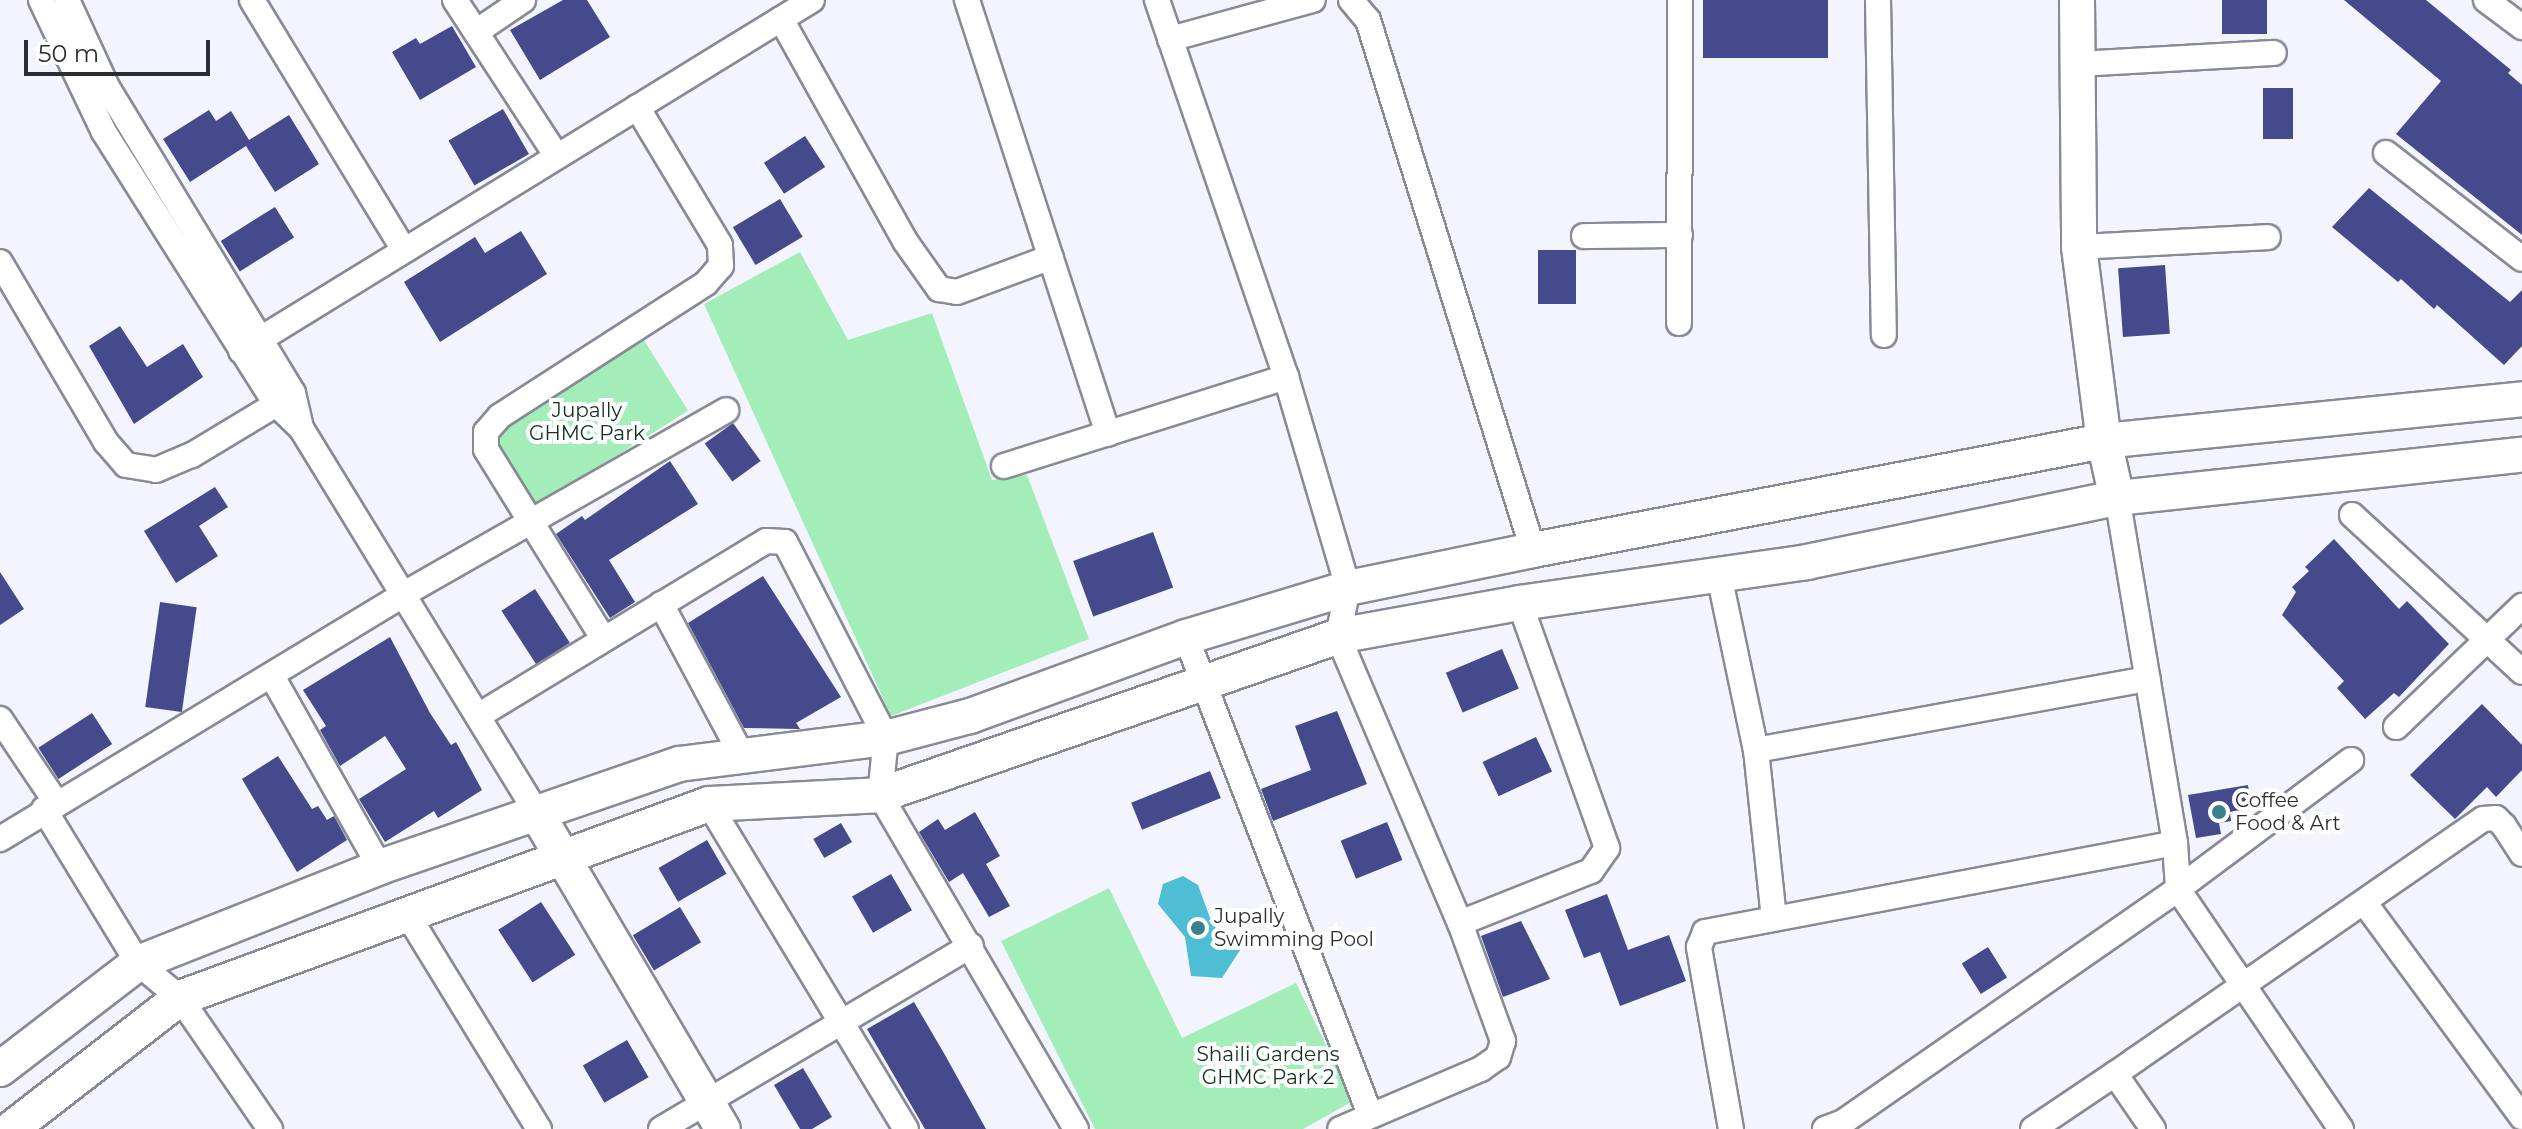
<!DOCTYPE html>
<style>
body{margin:0}
#map{position:relative;width:2522px;height:1129px;overflow:hidden;background:#f3f4fe;font-family:Montserrat,sans-serif}
div>[style]{position:absolute}
.green>*{inset:0;background:#a3eeb8;transform-origin:0 0}
.water>*{inset:0;background:#4dbed4}
.building>*{inset:0;background:#444a8b;transform-origin:0 0}
.roads{filter:drop-shadow(2px 0 #888a95) drop-shadow(-2px 0 #888a95) drop-shadow(0 2px #888a95) drop-shadow(0 -2px #888a95)}
.street>*{height:24px;margin:-12px;padding:0 12px;transform-origin:12px;border-radius:12px;background:#fff}
.secondary>*{height:34px;margin:-17px;padding:0 17px;transform-origin:17px;border-radius:17px;background:#fff}
.dots>*{width:22px;height:22px;translate:-50% -50%;box-sizing:border-box;border:4px solid #fff;border-radius:50%}
span{translate:-50% -50%;white-space:nowrap;text-align:center;line-height:1.15;-webkit-text-stroke:8px #fff;paint-order:stroke}
.park-label{font-size:20px;color:#11321c}
.poi-label{font-size:20px;color:#2c2d31}
.left{translate:0 -50%;text-align:left}
.scale{position:absolute;left:24px;top:40px;width:186px;height:36px;box-sizing:border-box;border:4px solid #2c2d31;border-top:0;padding-left:10px;font-size:24px;line-height:28px;white-space:nowrap;color:#2c2d31;-webkit-text-stroke:6px #fff;paint-order:stroke}
</style>
<div id="map">
<div class="green">
<i style="clip-path:polygon(800px 252px,848px 340px,932px 313px,992px 480px,1027px 475px,1089px 639px,891px 716px,704px 304px)"></i>
<i style="left:642px;top:337px;width:87px;height:184px;rotate:58deg"></i>
<i style="clip-path:polygon(1109px 888px,1182px 1038px,1296px 983px,1353px 1101px,1303px 1129px,1095px 1129px,1001px 941px)"></i>
</div>
<div class="water">
<i style="clip-path:polygon(1183px 876px,1198px 885px,1213px 926px,1244px 944px,1222px 978px,1191px 976px,1185px 937px,1158px 904px,1163px 884px)"></i>
</div>
<div class="building">
<i style="clip-path:polygon(563px 0,587px 0,610px 37px,540px 80px,510px 30px)"></i>
<i style="left:1703px;top:0;width:125px;height:58px"></i>
<i style="left:2222px;top:0;width:45px;height:34px"></i>
<i style="clip-path:polygon(2344px 0,2426px 0,2511px 70px,2508px 73px,2522px 85px,2522px 235px,2396px 134px,2441px 81px)"></i>
<i style="clip-path:polygon(452px 26px,476px 67px,420px 100px,392px 52px,416px 38px,420px 44px)"></i>
<i style="left:2263px;top:88px;width:30px;height:51px"></i>
<i style="left:503px;top:109px;width:52px;height:63px;rotate:60deg"></i>
<i style="clip-path:polygon(209px 110px,216px 121px,231px 111px,249px 140px,289px 115px,319px 164px,275px 192px,246px 146px,190px 182px,163px 139px)"></i>
<i style="left:805px;top:136px;width:37px;height:49px;rotate:57deg"></i>
<i style="clip-path:polygon(2369px 188px,2510px 302px,2522px 290px,2522px 346px,2504px 365px,2437px 305px,2434px 309px,2401px 279px,2398px 282px,2332px 227px)"></i>
<i style="left:780px;top:199px;width:44px;height:55px;rotate:59deg"></i>
<i style="left:275px;top:207px;width:36px;height:64px;rotate:58deg"></i>
<i style="clip-path:polygon(521px 231px,547px 274px,440px 342px,404px 282px,475px 237px,485px 253px)"></i>
<i style="left:1538px;top:250px;width:38px;height:54px"></i>
<i style="left:2165px;top:265px;width:69px;height:47px;rotate:86deg"></i>
<i style="clip-path:polygon(120px 326px,147px 367px,183px 344px,203px 377px,134px 424px,89px 346px)"></i>
<i style="left:733px;top:423px;width:47px;height:35px;rotate:54deg"></i>
<i style="clip-path:polygon(670px 461px,698px 504px,609px 560px,635px 602px,610px 618px,556px 534px,582px 516px,585px 520px)"></i>
<i style="clip-path:polygon(215px 487px,228px 507px,199px 526px,218px 556px,176px 583px,144px 531px)"></i>
<i style="left:1153px;top:532px;width:59px;height:85px;rotate:70deg"></i>
<i style="clip-path:polygon(2334px 539px,2399px 609px,2407px 601px,2449px 644px,2399px 697px,2394px 693px,2365px 719px,2337px 688px,2344px 681px,2282px 615px,2296px 592px,2292px 587px,2309px 571px,2305px 567px)"></i>
<i style="clip-path:polygon(0 572px,24px 609px,0 625px)"></i>
<i style="clip-path:polygon(763px 576px,841px 697px,796px 723px,800px 729px,744px 728px,688px 623px)"></i>
<i style="left:535px;top:589px;width:64px;height:40px;rotate:57deg"></i>
<i style="left:160px;top:602px;width:37px;height:106px;rotate:8deg"></i>
<i style="clip-path:polygon(390px 637px,430px 713px,451px 745px,456px 742px,482px 790px,438px 818px,434px 811px,385px 842px,359px 799px,406px 769px,385px 736px,340px 766px,320px 730px,326px 726px,303px 690px)"></i>
<i style="left:1502px;top:649px;width:43px;height:61px;rotate:67deg"></i>
<i style="clip-path:polygon(2482px 704px,2522px 745px,2522px 770px,2496px 797px,2487px 787px,2455px 819px,2410px 775px)"></i>
<i style="clip-path:polygon(1337px 711px,1367px 784px,1273px 821px,1261px 789px,1311px 770px,1295px 726px)"></i>
<i style="left:92px;top:713px;width:37px;height:64px;rotate:57deg"></i>
<i style="left:1536px;top:737px;width:38px;height:59px;rotate:65deg"></i>
<i style="clip-path:polygon(278px 756px,312px 809px,318px 806px,327px 820px,334px 816px,347px 840px,297px 872px,242px 779px)"></i>
<i style="left:1210px;top:771px;width:29px;height:85px;rotate:68deg"></i>
<i style="clip-path:polygon(2248px 785px,2251px 808px,2230px 812px,2231px 821px,2219px 823px,2221px 834px,2196px 838px,2188px 795px)"></i>
<i style="clip-path:polygon(975px 812px,1000px 856px,986px 864px,1010px 906px,989px 917px,963px 873px,949px 882px,919px 832px,938px 819px,945px 830px)"></i>
<i style="left:1387px;top:822px;width:41px;height:50px;rotate:68deg"></i>
<i style="left:841px;top:823px;width:22px;height:32px;rotate:60deg"></i>
<i style="left:707px;top:840px;width:39px;height:56px;rotate:60deg"></i>
<i style="left:891px;top:874px;width:42px;height:45px;rotate:60deg"></i>
<i style="clip-path:polygon(1607px 894px,1628px 950px,1669px 935px,1686px 981px,1620px 1006px,1600px 952px,1584px 958px,1565px 910px)"></i>
<i style="left:541px;top:902px;width:63px;height:51px;rotate:57deg"></i>
<i style="left:680px;top:907px;width:41px;height:55px;rotate:59deg"></i>
<i style="clip-path:polygon(1521px 921px,1550px 979px,1503px 997px,1481px 936px)"></i>
<i style="left:1988px;top:947px;width:36px;height:31px;rotate:58deg"></i>
<i style="clip-path:polygon(914px 1002px,945px 1055px,986px 1129px,925px 1129px,867px 1029px)"></i>
<i style="left:627px;top:1040px;width:43px;height:51px;rotate:60deg"></i>
<i style="clip-path:polygon(803px 1068px,832px 1117px,812px 1129px,800px 1129px,774px 1085px)"></i>
</div>
<div class="roads">
<div class="street">
<i style="left:41px;top:0;width:146px;rotate:64.5deg"></i>
<i style="left:104px;top:132px;width:322px;rotate:57.7deg"></i>
<i style="left:276px;top:404px;width:35px;rotate:44deg"></i>
<i style="left:301px;top:428px;width:450px;rotate:58.5deg"></i>
<i style="left:67px;top:0;width:96px;rotate:65.3deg"></i>
<i style="left:107px;top:87px;width:358px;rotate:58.7deg"></i>
<i style="left:293px;top:393px;width:36px;rotate:77deg"></i>
<i style="left:252px;top:0;width:293px;rotate:58.7deg"></i>
<i style="left:455px;top:0;width:185px;rotate:56.9deg"></i>
<i style="left:967px;top:0;width:456px;rotate:72deg"></i>
<i style="left:1157px;top:0;width:398px;rotate:71.1deg"></i>
<i style="left:1286px;top:377px;width:220px;rotate:73.6deg"></i>
<i style="left:1348px;top:588px;width:49px;rotate:101.8deg"></i>
<i style="left:1338px;top:636px;width:312px;rotate:67deg"></i>
<i style="left:1460px;top:923px;width:126px;rotate:70deg"></i>
<i style="left:1503px;top:1041px;width:17px;rotate:107deg"></i>
<i style="left:1498px;top:1057px;width:21px;rotate:145deg"></i>
<i style="left:1481px;top:1069px;width:153px;rotate:156.9deg"></i>
<i style="left:1351px;top:0;width:26px;rotate:50deg"></i>
<i style="left:1368px;top:20px;width:555px;rotate:72.71deg"></i>
<i style="left:1878px;top:0;width:335px;rotate:89deg"></i>
<i style="left:2486px;top:0;width:45px;rotate:36.9deg"></i>
<i style="left:781px;top:19px;width:254px;rotate:60.8deg"></i>
<i style="left:905px;top:241px;width:59px;rotate:54.7deg"></i>
<i style="left:939px;top:289px;width:18px;rotate:9deg"></i>
<i style="left:957px;top:292px;width:100px;rotate:-20.4deg"></i>
<i style="left:476px;top:32px;width:57px;rotate:-34.2deg"></i>
<i style="left:1170px;top:39px;width:148px;rotate:-15.3deg"></i>
<i style="left:2077px;top:64px;width:197px;rotate:-3.2deg"></i>
<i style="left:2386px;top:153px;width:172px;rotate:37.9deg"></i>
<i style="left:1584px;top:236px;width:96px;rotate:-0.6deg"></i>
<i style="left:2079px;top:247px;width:189px;rotate:-3deg"></i>
<i style="left:0;top:262px;width:209px;rotate:59.5deg"></i>
<i style="left:106px;top:442px;width:30px;rotate:49deg"></i>
<i style="left:126px;top:465px;width:30px;rotate:9deg"></i>
<i style="left:156px;top:470px;width:39px;rotate:-23deg"></i>
<i style="left:192px;top:455px;width:112px;rotate:-31.1deg"></i>
<i style="left:1679px;top:323px;width:323px;rotate:-89.8deg"></i>
<i style="left:241px;top:351px;width:670px;rotate:-31.58deg"></i>
<i style="left:1004px;top:466px;width:296px;rotate:-17.5deg"></i>
<i style="left:2352px;top:515px;width:231px;rotate:42.7deg"></i>
<i style="left:1719px;top:575px;width:179px;rotate:78.1deg"></i>
<i style="left:1756px;top:750px;width:169px;rotate:83.9deg"></i>
<i style="left:661px;top:604px;width:172px;rotate:61.9deg"></i>
<i style="left:1186px;top:637px;width:509px;rotate:68.93deg"></i>
<i style="left:603px;top:638px;width:222px;rotate:-121.8deg"></i>
<i style="left:486px;top:449px;width:17px;rotate:-90deg"></i>
<i style="left:486px;top:432px;width:21px;rotate:-49deg"></i>
<i style="left:500px;top:416px;width:245px;rotate:-32.8deg"></i>
<i style="left:706px;top:283px;width:23px;rotate:-49deg"></i>
<i style="left:721px;top:266px;width:21px;rotate:-93deg"></i>
<i style="left:720px;top:245px;width:161px;rotate:-121deg"></i>
<i style="left:273px;top:678px;width:217px;rotate:60.5deg"></i>
<i style="left:478px;top:716px;width:337px;rotate:-31.3deg"></i>
<i style="left:766px;top:541px;width:19px;rotate:3deg"></i>
<i style="left:785px;top:542px;width:220px;rotate:62.7deg"></i>
<i style="left:886px;top:738px;width:57px;rotate:96deg"></i>
<i style="left:880px;top:795px;width:387px;rotate:59.6deg"></i>
<i style="left:0;top:719px;width:99px;rotate:56.1deg"></i>
<i style="left:2396px;top:727px;width:175px;rotate:-43.8deg"></i>
<i style="left:1756px;top:750px;width:398px;rotate:-10.3deg"></i>
<i style="left:709px;top:804px;width:380px;rotate:58.8deg"></i>
<i style="left:44px;top:809px;width:180px;rotate:58.6deg"></i>
<i style="left:138px;top:963px;width:55px;rotate:39.8deg"></i>
<i style="left:180px;top:998px;width:159px;rotate:55.5deg"></i>
<i style="left:0;top:839px;width:472px;rotate:-31.2deg"></i>
<i style="left:404px;top:594px;width:371px;rotate:-29.7deg"></i>
<i style="left:2364px;top:902px;width:267px;rotate:53.7deg"></i>
<i style="left:409px;top:917px;width:249px;rotate:58.5deg"></i>
<i style="left:1460px;top:923px;width:141px;rotate:-21.7deg"></i>
<i style="left:1591px;top:871px;width:28px;rotate:-55deg"></i>
<i style="left:1607px;top:848px;width:260px;rotate:-109.6deg"></i>
<i style="left:661px;top:1129px;width:360px;rotate:-30.6deg"></i>
<i style="left:1731px;top:1129px;width:185px;rotate:-100deg"></i>
<i style="left:1699px;top:947px;width:16px;rotate:-68deg"></i>
<i style="left:1705px;top:932px;width:478px;rotate:-10.7deg"></i>
<i style="left:1825px;top:1129px;width:19px;rotate:-21deg"></i>
<i style="left:1843px;top:1122px;width:408px;rotate:-34.8deg"></i>
<i style="left:2178px;top:889px;width:46px;rotate:-93.7deg"></i>
<i style="left:2175px;top:843px;width:350px;rotate:-99.5deg"></i>
<i style="left:2033px;top:1129px;width:99px;rotate:-33.9deg"></i>
<i style="left:2153px;top:1129px;width:67px;rotate:-124.6deg"></i>
<i style="left:2115px;top:1074px;width:24px;rotate:-35deg"></i>
<i style="left:2135px;top:1060px;width:423px;rotate:-34.7deg"></i>
<i style="left:2483px;top:819px;width:13px;rotate:-4deg"></i>
<i style="left:2496px;top:818px;width:11px;rotate:45deg"></i>
<i style="left:2504px;top:826px;width:33px;rotate:57deg"></i>
<i style="left:2341px;top:1129px;width:290px;rotate:-124.2deg"></i>
<i style="left:2178px;top:889px;width:216px;rotate:-36.7deg"></i>
</div>
<div class="secondary">
<i style="left:2077px;top:0;width:247px;rotate:89.5deg"></i>
<i style="left:2079px;top:247px;width:196px;rotate:82.7deg"></i>
<i style="left:2104px;top:441px;width:58px;rotate:77.2deg"></i>
<i style="left:536px;top:812px;width:368px;rotate:59.5deg"></i>
<i style="left:0;top:1069px;width:174px;rotate:-37.5deg"></i>
<i style="left:138px;top:963px;width:260px;rotate:-21.6deg"></i>
<i style="left:380px;top:867px;width:316px;rotate:-19deg"></i>
<i style="left:679px;top:764px;width:209px;rotate:-7.2deg"></i>
<i style="left:886px;top:738px;width:87px;rotate:-14.7deg"></i>
<i style="left:970px;top:716px;width:230px;rotate:-20.1deg"></i>
<i style="left:1186px;top:637px;width:169px;rotate:-16.8deg"></i>
<i style="left:1348px;top:588px;width:189px;rotate:-11.6deg"></i>
<i style="left:1533px;top:550px;width:581px;rotate:-10.81deg"></i>
<i style="left:2104px;top:441px;width:420px;rotate:-5.7deg"></i>
<i style="left:11px;top:1129px;width:214px;rotate:-37.8deg"></i>
<i style="left:180px;top:998px;width:563px;rotate:-20.14deg"></i>
<i style="left:709px;top:804px;width:171px;rotate:-3deg"></i>
<i style="left:880px;top:795px;width:485px;rotate:-19.1deg"></i>
<i style="left:1338px;top:636px;width:185px;rotate:-10.3deg"></i>
<i style="left:1520px;top:603px;width:290px;rotate:-8.1deg"></i>
<i style="left:1807px;top:562px;width:317px;rotate:-11.7deg"></i>
<i style="left:2117px;top:498px;width:407px;rotate:-6.1deg"></i>
</div>
</div>
<div class="dots">
<i style="left:2219px;top:812px;background:#3b818d"></i>
<i style="left:1198px;top:928px;background:#3b818d"></i>
</div>
<div class="park-label">
<span style="left:587px;top:422px">Jupally<br>GHMC Park</span>
<span style="left:1268px;top:1066px">Shaili Gardens<br>GHMC Park 2</span>
</div>
<div class="poi-label">
<span class="left" style="left:2235px;top:812px">Coffee<br>Food &amp; Art</span>
<span class="left" style="left:1214px;top:928px">Jupally<br>Swimming Pool</span>
</div>
<div class="scale">50 m</div>
</div>
